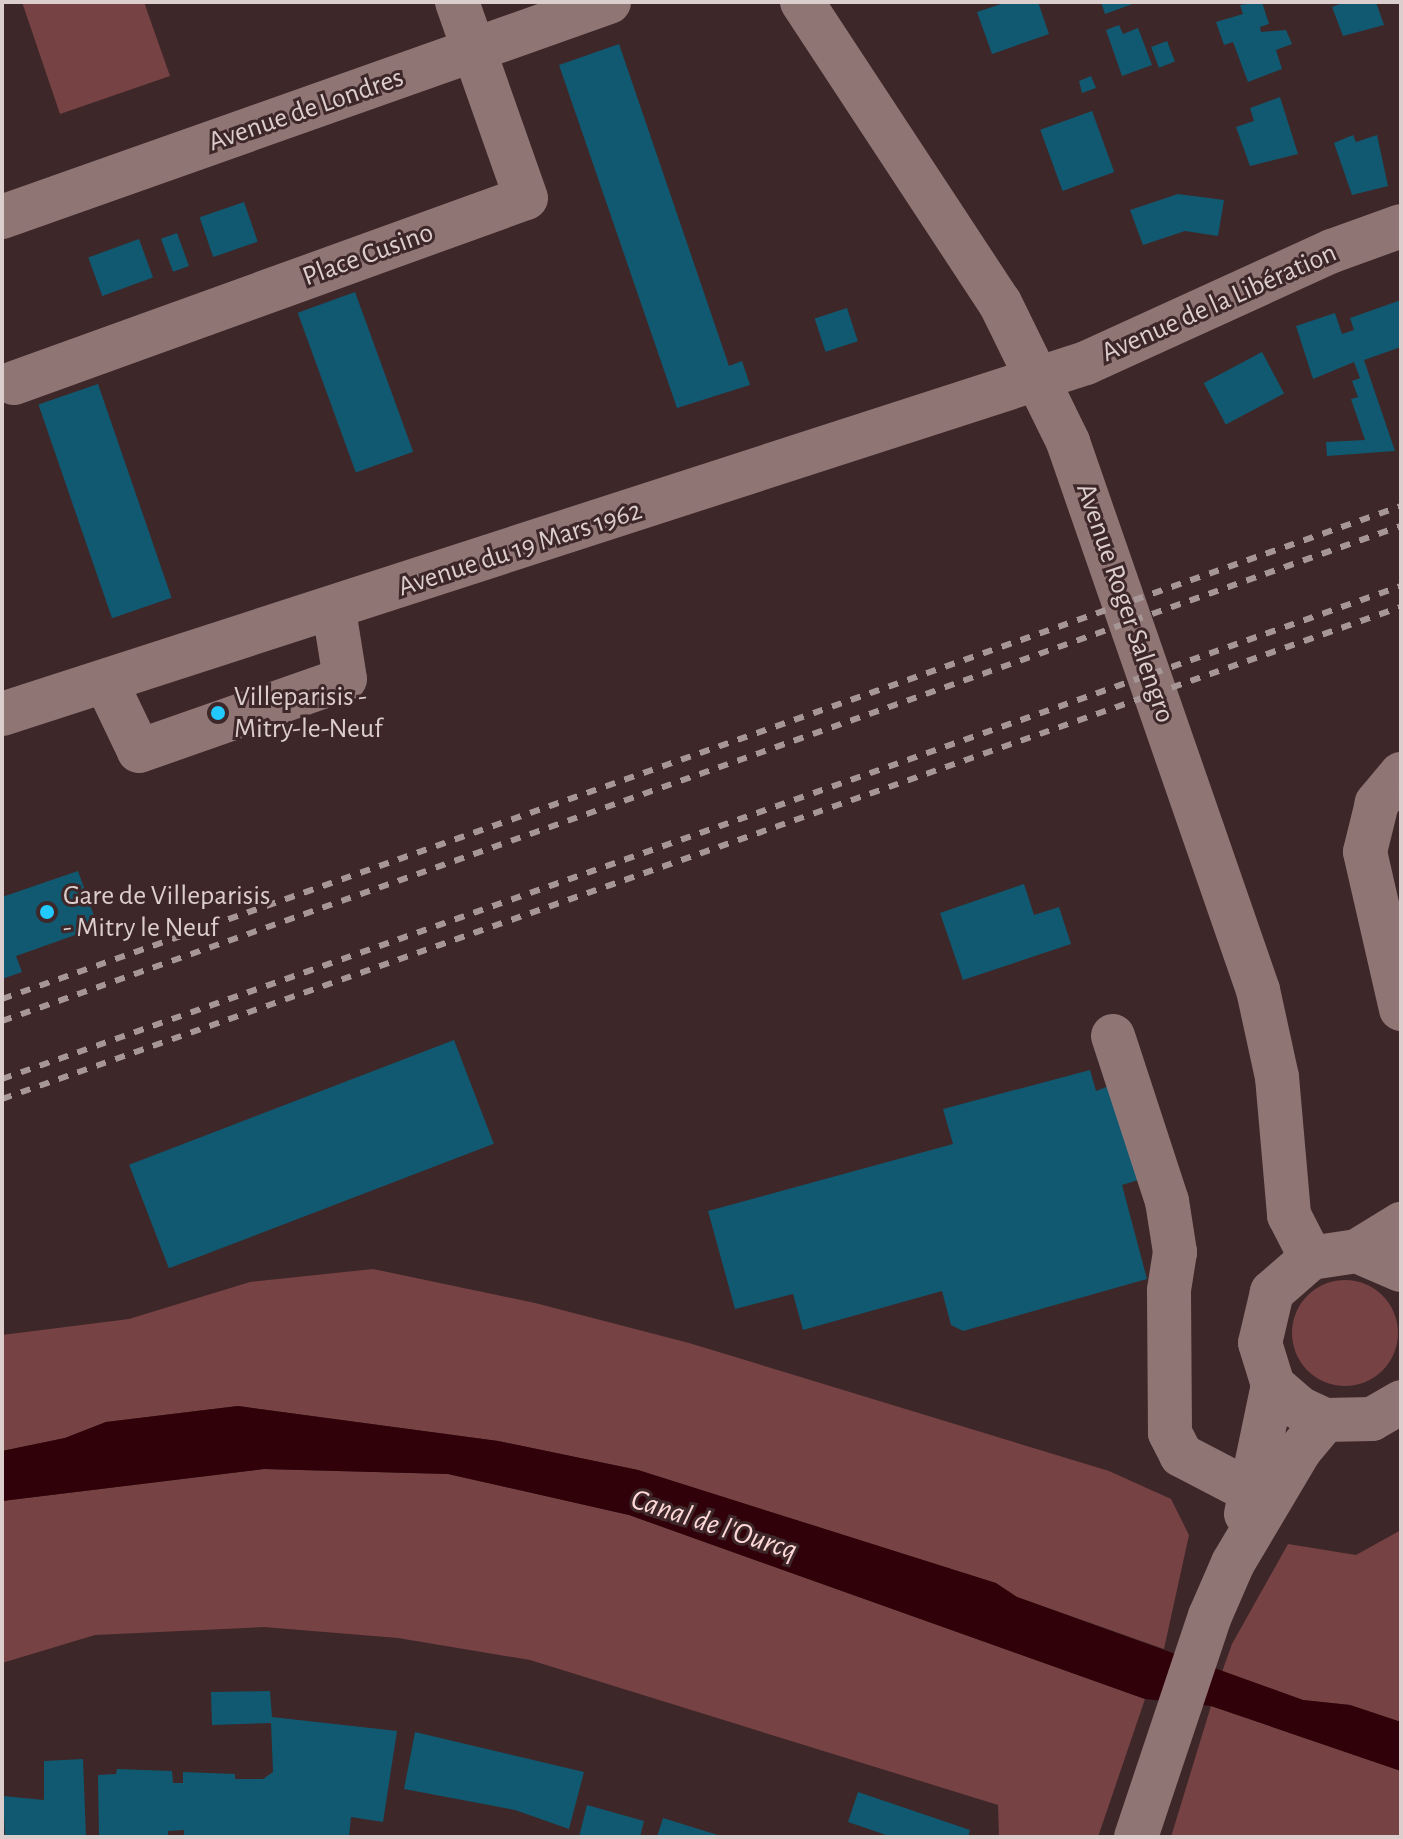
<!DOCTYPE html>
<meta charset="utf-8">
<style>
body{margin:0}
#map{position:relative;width:1403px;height:1839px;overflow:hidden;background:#3e2728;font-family:"Alegreya Sans",sans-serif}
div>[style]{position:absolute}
.green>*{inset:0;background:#764244}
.round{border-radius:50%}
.water>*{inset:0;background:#300108}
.building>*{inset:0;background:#105971;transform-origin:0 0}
.minor>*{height:44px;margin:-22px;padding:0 22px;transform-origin:22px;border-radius:22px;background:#907575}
.rail>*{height:6px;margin-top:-3px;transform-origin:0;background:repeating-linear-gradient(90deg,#a79696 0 10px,transparent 0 20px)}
.dots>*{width:22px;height:22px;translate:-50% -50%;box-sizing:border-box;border:4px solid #3e2728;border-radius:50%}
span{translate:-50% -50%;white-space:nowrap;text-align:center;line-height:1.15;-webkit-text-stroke:6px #3e2728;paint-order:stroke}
.street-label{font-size:28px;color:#ddcece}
.poi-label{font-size:28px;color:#ddcece}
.left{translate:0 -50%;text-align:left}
.water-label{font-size:30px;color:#ffd8d8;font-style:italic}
.frame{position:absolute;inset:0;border:4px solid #ddcece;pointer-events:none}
</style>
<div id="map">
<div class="green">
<i style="clip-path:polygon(22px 2px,144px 2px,170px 76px,60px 114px)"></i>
<i style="clip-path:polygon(373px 1269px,535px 1303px,689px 1343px,1109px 1471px,1171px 1499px,1189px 1535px,1164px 1649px,1017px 1597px,995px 1583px,638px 1470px,498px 1441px,238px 1406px,106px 1422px,65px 1438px,2px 1451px,2px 1335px,129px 1319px,250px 1282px)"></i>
<i class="round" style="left:1292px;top:1280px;width:106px;height:106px"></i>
<i style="clip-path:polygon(264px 1469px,448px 1474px,629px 1515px,1145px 1699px,1098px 1837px,999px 1837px,998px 1805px,530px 1660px,398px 1638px,264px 1627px,95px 1635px,2px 1663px,2px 1501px)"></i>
<i style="clip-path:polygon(1401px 1530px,1401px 1722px,1350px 1705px,1303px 1700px,1222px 1672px,1232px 1644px,1288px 1544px,1356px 1555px)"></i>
<i style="clip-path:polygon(1211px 1706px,1401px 1771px,1401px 1837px,1171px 1837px)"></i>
</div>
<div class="water">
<i style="clip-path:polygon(238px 1406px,498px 1441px,638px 1470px,996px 1583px,1017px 1597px,1303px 1700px,1350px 1705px,1401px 1722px,1401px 1771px,1211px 1706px,1145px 1699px,629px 1515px,448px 1474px,264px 1469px,2px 1501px,2px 1451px,65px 1438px,106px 1422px)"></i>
</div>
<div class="building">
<i style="clip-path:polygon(1007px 2px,1038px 2px,1049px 34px,992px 54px,977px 12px)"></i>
<i style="clip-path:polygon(1101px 2px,1138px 2px,1105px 14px)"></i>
<i style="clip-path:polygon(1262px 2px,1269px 24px,1260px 27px,1261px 32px,1286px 30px,1292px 44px,1276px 50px,1282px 69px,1248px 82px,1233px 42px,1224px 45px,1216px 22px,1243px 14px,1240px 5px)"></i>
<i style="clip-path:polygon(1345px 2px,1376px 2px,1384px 25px,1343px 36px,1332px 7px)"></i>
<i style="clip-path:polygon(1119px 25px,1123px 34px,1138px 28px,1152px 65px,1122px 76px,1106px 30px)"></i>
<i style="left:1167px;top:41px;width:22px;height:17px;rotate:69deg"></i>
<i style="clip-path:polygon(619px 44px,729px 366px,742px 361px,750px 385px,677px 408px,559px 65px)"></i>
<i style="clip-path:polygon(1091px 76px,1096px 88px,1082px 93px,1079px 81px)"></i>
<i style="clip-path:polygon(1280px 97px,1298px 154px,1250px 166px,1236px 127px,1254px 121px,1250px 108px)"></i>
<i style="left:1092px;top:111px;width:65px;height:55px;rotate:70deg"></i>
<i style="clip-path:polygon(1353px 135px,1356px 142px,1377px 135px,1388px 186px,1352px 195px,1334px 143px)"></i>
<i style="clip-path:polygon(1178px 194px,1224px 200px,1218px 236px,1185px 231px,1143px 245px,1130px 210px)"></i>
<i style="left:244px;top:202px;width:42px;height:47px;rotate:71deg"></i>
<i style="left:177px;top:233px;width:35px;height:17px;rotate:70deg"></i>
<i style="left:139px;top:239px;width:41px;height:54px;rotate:70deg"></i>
<i style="left:355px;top:292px;width:170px;height:61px;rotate:70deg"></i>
<i style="clip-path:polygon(1401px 300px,1401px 347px,1364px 360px,1395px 451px,1327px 456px,1326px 442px,1365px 440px,1351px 399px,1358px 397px,1352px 381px,1360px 378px,1354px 362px,1313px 379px,1296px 326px,1335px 313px,1342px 334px,1354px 330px,1350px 318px)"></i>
<i style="left:847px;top:308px;width:35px;height:34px;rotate:72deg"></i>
<i style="left:1262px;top:352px;width:47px;height:66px;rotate:62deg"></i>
<i style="left:98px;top:384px;width:226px;height:63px;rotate:71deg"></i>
<i style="clip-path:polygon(78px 871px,98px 927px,16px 956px,22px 972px,2px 979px,2px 897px)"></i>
<i style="clip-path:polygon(1024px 884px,1034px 915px,1059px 907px,1071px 944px,963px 980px,940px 913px)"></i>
<i style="left:454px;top:1040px;width:111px;height:348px;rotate:69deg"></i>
<i style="clip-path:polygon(1090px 1070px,1096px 1091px,1109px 1086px,1148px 1177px,1122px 1185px,1147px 1279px,963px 1331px,951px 1325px,942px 1291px,803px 1330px,793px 1294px,735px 1309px,708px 1211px,953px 1144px,943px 1109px)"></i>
<i style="clip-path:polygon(270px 1691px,272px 1717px,397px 1731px,383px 1822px,351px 1817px,349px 1837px,184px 1837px,184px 1830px,168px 1831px,168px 1837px,99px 1837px,98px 1775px,116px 1774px,117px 1769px,172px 1771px,173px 1783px,183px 1783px,183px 1772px,235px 1774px,235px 1779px,263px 1779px,273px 1772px,271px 1723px,212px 1725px,211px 1692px)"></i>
<i style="clip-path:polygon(415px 1732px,584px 1772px,569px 1829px,515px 1810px,404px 1789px)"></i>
<i style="clip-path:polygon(83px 1759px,86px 1837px,5px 1837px,3px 1796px,44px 1800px,44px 1761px)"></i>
<i style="clip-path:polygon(858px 1792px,970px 1830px,968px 1837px,892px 1837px,848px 1822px)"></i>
<i style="clip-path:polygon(587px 1805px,644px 1821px,640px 1837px,579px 1837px)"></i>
<i style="clip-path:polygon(663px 1818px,721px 1836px,721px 1837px,657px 1837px)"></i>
</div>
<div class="minor">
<i style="left:802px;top:2px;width:360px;rotate:56.7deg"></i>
<i style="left:1000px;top:303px;width:155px;rotate:63.9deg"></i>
<i style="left:1068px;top:442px;width:580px;rotate:70.88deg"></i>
<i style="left:1258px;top:990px;width:89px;rotate:77.7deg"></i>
<i style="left:1277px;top:1077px;width:139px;rotate:85deg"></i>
<i style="left:1289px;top:1215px;width:48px;rotate:62.9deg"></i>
<i style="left:2px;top:217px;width:644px;rotate:-19.5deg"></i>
<i style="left:14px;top:383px;width:544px;rotate:-19.87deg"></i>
<i style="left:526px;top:198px;width:208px;rotate:-109.4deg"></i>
<i style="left:106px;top:682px;width:76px;rotate:64.4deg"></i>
<i style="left:139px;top:751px;width:218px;rotate:-19.3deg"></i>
<i style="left:345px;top:679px;width:70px;rotate:-99.1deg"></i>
<i style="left:2px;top:714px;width:1139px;rotate:-17.94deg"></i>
<i style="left:1086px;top:363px;width:270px;rotate:-24.5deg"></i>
<i style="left:1332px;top:251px;width:73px;rotate:-19.9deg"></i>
<i style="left:1401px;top:774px;width:38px;rotate:130deg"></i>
<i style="left:1377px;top:803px;width:50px;rotate:103.8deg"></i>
<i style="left:1365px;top:852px;width:161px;rotate:77.1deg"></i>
<i style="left:1113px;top:1036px;width:174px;rotate:71.9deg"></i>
<i style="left:1167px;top:1201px;width:52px;rotate:81.1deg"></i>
<i style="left:1175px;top:1252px;width:39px;rotate:99deg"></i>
<i style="left:1169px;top:1291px;width:142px;rotate:89.6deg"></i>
<i style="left:1170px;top:1433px;width:25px;rotate:63deg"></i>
<i style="left:1181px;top:1455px;width:80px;rotate:27.5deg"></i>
<i style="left:1357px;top:1251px;width:52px;rotate:-31.5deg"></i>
<i style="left:1401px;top:1270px;width:48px;rotate:-156.6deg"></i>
<i style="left:1357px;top:1251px;width:47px;rotate:171.3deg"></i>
<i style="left:1311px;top:1258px;width:52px;rotate:138.9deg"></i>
<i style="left:1272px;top:1292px;width:52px;rotate:103.2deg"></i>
<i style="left:1260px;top:1343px;width:44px;rotate:72.8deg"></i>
<i style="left:1273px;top:1385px;width:35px;rotate:41deg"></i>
<i style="left:1299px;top:1408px;width:29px;rotate:25deg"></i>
<i style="left:1325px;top:1420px;width:47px;rotate:-1.2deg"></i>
<i style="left:1372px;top:1419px;width:34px;rotate:-30deg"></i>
<i style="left:1246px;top:1514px;width:132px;rotate:-78.2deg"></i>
<i style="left:1136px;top:1837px;width:233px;rotate:-71.5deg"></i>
<i style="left:1210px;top:1616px;width:58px;rotate:-66.5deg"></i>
<i style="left:1233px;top:1563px;width:131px;rotate:-59.3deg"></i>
<i style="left:1300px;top:1450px;width:39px;rotate:-50deg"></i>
</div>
<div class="rail">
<i style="left:2px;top:999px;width:1483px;rotate:-19.41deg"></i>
<i style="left:2px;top:1021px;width:1484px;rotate:-19.49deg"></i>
<i style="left:2px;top:1079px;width:1483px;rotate:-19.41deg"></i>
<i style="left:2px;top:1099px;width:1483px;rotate:-19.38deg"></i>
</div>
<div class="dots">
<i style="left:218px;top:713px;background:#21c9fd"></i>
<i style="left:47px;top:912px;background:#21c9fd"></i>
</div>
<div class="street-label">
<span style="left:306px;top:110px;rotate:-19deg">Avenue de Londres</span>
<span style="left:368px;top:255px;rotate:-20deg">Place Cusino</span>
<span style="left:1219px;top:303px;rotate:-24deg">Avenue de la Libération</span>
<span style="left:520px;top:549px;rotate:-18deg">Avenue du 19 Mars 1962</span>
<span style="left:1125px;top:603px;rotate:71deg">Avenue Roger Salengro</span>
</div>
<div class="poi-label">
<span class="left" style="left:234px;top:713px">Villeparisis -<br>Mitry-le-Neuf</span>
<span class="left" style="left:63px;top:912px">Gare de Villeparisis<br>- Mitry le Neuf</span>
</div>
<div class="water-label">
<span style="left:714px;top:1525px;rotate:18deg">Canal de l'Ourcq</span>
</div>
<div class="frame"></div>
</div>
